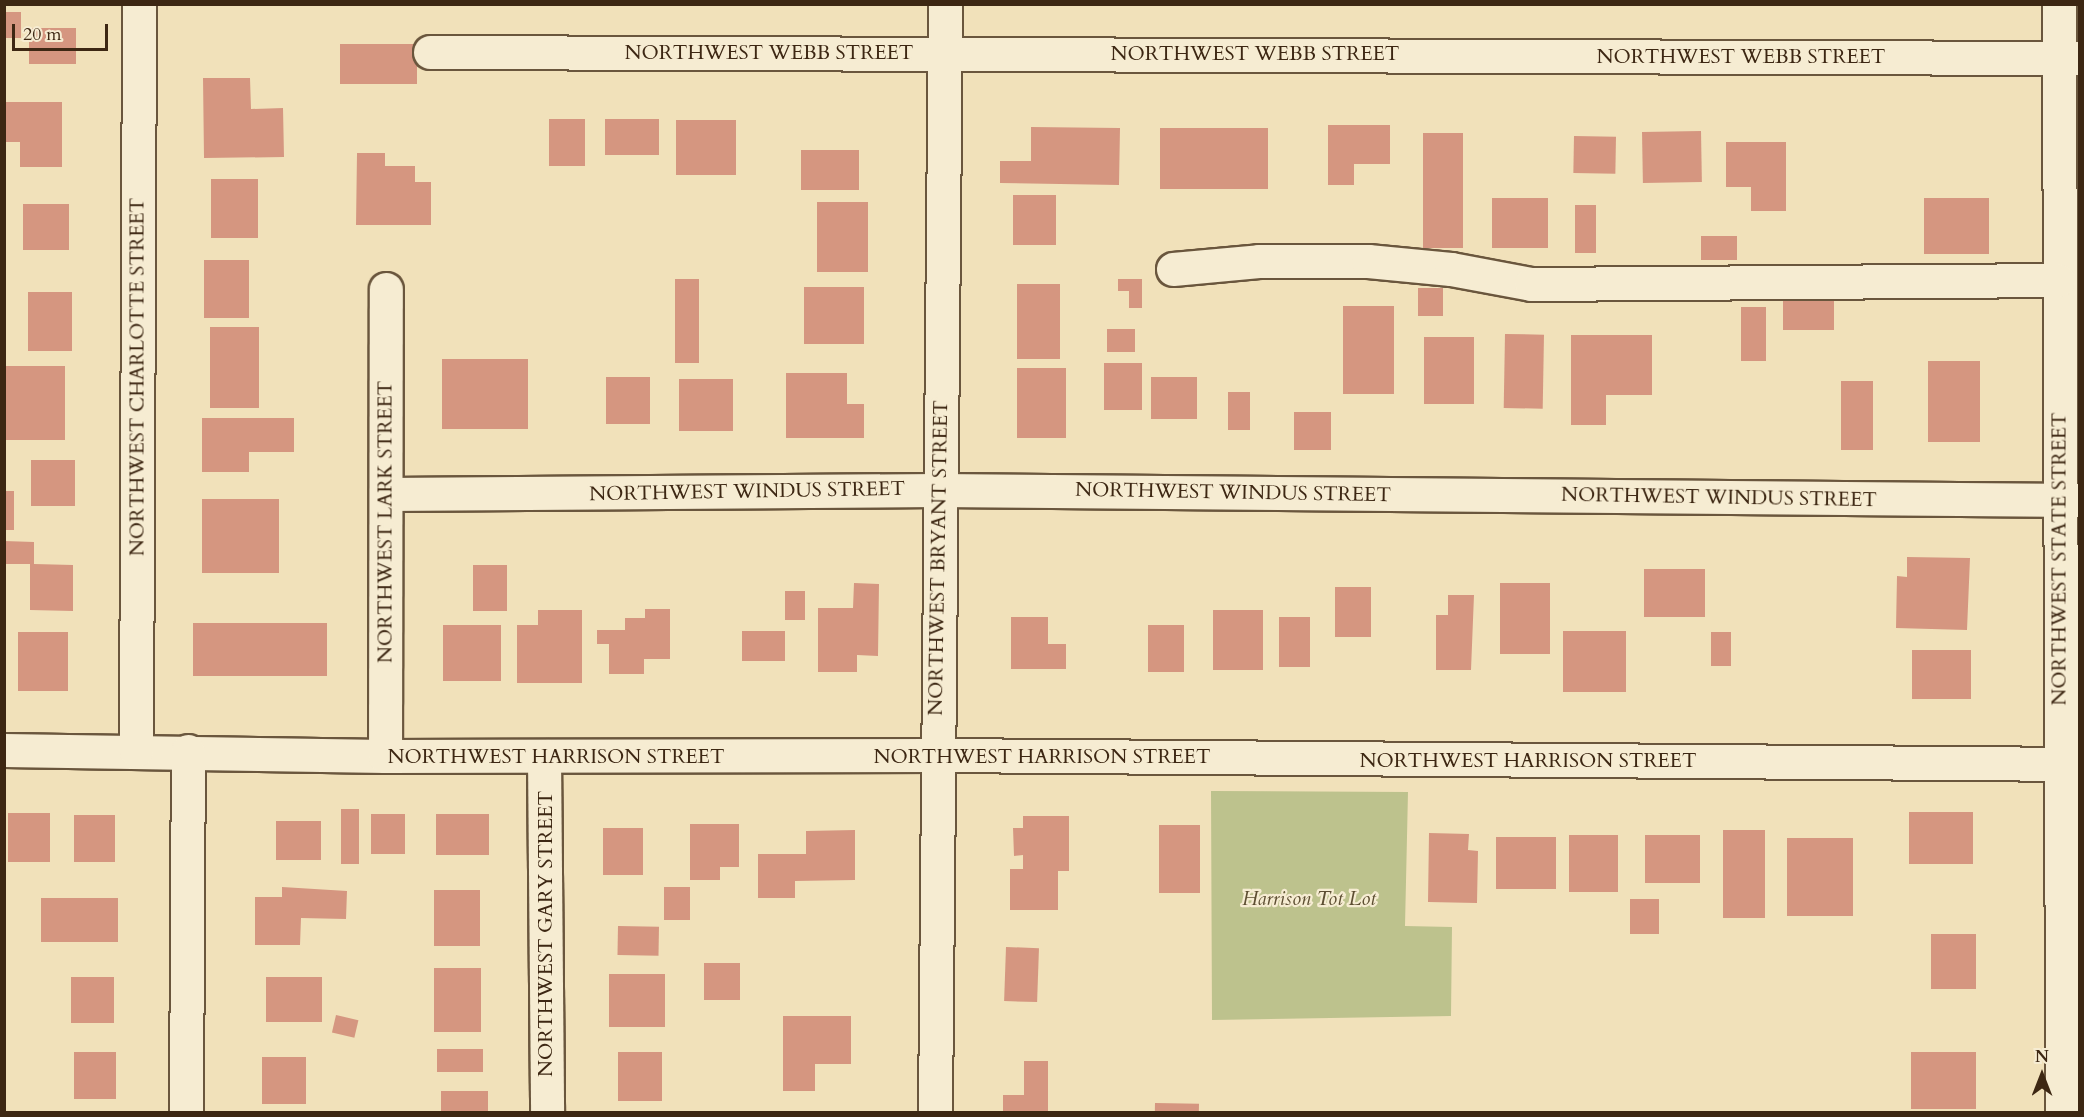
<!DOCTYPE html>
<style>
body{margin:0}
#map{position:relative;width:2084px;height:1117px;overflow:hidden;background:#f1e1ba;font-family:Cardo,serif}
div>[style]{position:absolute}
.green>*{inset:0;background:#bdc28d}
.building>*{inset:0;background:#d59680;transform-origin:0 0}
.roads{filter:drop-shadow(2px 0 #6a563d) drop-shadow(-2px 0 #6a563d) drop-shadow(0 2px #6a563d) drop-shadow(0 -2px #6a563d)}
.minor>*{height:33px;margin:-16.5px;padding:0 16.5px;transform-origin:16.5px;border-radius:16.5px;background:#f6ecd2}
span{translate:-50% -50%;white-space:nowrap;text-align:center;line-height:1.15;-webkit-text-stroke:4.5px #f6ecd2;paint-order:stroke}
.street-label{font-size:20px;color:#3d2713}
.park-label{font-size:20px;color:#5d4e32;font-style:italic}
.frame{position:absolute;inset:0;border:6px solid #3d2713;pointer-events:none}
.north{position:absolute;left:2012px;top:1045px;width:60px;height:60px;-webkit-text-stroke:4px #f6ecd2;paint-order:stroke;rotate:0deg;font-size:16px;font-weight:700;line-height:24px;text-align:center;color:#3d2713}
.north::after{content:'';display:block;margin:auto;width:21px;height:27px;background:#3d2713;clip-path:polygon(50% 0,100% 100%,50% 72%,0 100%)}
.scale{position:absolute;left:12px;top:24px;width:96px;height:27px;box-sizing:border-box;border:3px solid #3d2713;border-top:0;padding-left:8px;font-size:18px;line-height:21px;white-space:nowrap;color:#3d2713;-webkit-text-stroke:4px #f6ecd2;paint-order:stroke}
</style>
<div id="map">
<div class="green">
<i style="clip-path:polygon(1211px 791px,1408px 792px,1405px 926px,1452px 927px,1451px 1016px,1212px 1020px)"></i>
</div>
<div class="building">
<i style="left:4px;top:12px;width:17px;height:26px"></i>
<i style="left:29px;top:28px;width:47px;height:36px"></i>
<i style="left:340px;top:44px;width:77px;height:40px"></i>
<i style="clip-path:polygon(203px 78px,250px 78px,251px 109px,283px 108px,284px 157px,204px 158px)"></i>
<i style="clip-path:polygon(4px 102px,62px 102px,62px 167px,20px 167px,20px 142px,4px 142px)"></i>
<i style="left:549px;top:119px;width:36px;height:47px"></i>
<i style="left:605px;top:119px;width:54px;height:36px"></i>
<i style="left:676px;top:120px;width:60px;height:55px"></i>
<i style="clip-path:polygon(1328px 125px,1390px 125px,1390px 164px,1354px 164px,1354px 185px,1328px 185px)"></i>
<i style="clip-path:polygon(1031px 127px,1120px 128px,1119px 185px,1000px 183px,1000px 161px,1031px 161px)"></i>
<i style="left:1160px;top:128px;width:108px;height:61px"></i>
<i style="left:1701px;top:131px;width:51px;height:59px;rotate:89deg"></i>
<i style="left:1423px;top:133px;width:40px;height:115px"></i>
<i style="left:1574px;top:136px;width:42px;height:37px;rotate:1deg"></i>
<i style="clip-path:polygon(1726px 142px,1786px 142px,1786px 211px,1751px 211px,1751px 187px,1726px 187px)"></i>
<i style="left:801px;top:150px;width:58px;height:40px"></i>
<i style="clip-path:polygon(357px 153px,385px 153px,385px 166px,415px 166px,415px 182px,431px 182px,431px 225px,356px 225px)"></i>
<i style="left:211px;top:179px;width:47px;height:59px"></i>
<i style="left:1013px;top:195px;width:43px;height:50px"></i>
<i style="left:1492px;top:198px;width:56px;height:50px"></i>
<i style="left:1924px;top:198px;width:65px;height:56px"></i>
<i style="left:817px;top:202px;width:51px;height:70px"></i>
<i style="left:23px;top:204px;width:46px;height:46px"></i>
<i style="left:1575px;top:205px;width:21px;height:48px"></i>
<i style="left:1701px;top:236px;width:36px;height:24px"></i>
<i style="left:204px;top:260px;width:45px;height:58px"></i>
<i style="left:675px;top:279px;width:24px;height:84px"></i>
<i style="clip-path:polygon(1118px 279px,1142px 279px,1142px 308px,1129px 308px,1129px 291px,1118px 291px)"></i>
<i style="left:1017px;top:284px;width:43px;height:75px"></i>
<i style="left:804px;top:287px;width:60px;height:57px"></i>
<i style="left:1418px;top:288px;width:25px;height:28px"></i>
<i style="left:28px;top:292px;width:44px;height:59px"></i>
<i style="left:1783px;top:294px;width:51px;height:36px"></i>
<i style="left:1343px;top:306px;width:51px;height:88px"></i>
<i style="left:1741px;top:307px;width:25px;height:54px"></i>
<i style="left:210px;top:327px;width:49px;height:81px"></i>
<i style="left:1107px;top:329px;width:28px;height:23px"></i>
<i style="left:1505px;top:334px;width:39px;height:74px;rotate:1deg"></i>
<i style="clip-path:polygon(1571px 335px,1652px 335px,1652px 395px,1606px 395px,1606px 425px,1571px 425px)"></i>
<i style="left:1424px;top:337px;width:50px;height:67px"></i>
<i style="left:442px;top:359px;width:86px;height:70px"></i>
<i style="left:1928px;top:361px;width:52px;height:81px"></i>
<i style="left:1104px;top:363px;width:38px;height:47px"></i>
<i style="left:5px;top:366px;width:60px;height:74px"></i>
<i style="left:1017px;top:368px;width:49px;height:70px"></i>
<i style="clip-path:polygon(786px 373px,847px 373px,847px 404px,864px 404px,864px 438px,786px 438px)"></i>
<i style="left:606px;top:377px;width:44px;height:47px"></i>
<i style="left:1151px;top:377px;width:46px;height:42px"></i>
<i style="left:679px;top:379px;width:54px;height:52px"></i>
<i style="left:1841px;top:381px;width:32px;height:69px"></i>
<i style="left:1228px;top:392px;width:22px;height:38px"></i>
<i style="left:1294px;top:412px;width:37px;height:38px"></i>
<i style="clip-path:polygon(202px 418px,294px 418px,294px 452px,249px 452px,249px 472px,202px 472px)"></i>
<i style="left:31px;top:460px;width:44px;height:46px"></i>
<i style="left:4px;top:491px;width:10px;height:39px"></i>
<i style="left:202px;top:499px;width:77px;height:74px"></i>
<i style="clip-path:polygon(4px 541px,34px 542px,34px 564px,73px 565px,73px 611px,30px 610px,30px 564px,4px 564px)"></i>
<i style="clip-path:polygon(1907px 557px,1970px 558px,1967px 630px,1896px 628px,1897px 576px,1907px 577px)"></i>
<i style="left:473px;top:565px;width:34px;height:46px"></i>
<i style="left:1644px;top:569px;width:61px;height:48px"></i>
<i style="clip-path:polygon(854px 583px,879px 584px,878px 656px,857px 655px,857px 672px,818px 672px,818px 608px,853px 608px)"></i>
<i style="left:1500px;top:583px;width:50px;height:71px"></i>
<i style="left:1335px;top:587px;width:36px;height:50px"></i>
<i style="left:785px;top:591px;width:20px;height:29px"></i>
<i style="clip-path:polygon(1448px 595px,1474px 595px,1471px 670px,1436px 670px,1436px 615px,1448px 615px)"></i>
<i style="clip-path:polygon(645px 609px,670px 609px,670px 659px,644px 659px,644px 674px,609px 674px,609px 644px,597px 644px,597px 630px,625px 630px,625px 618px,645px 618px)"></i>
<i style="clip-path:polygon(538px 610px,582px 610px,582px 683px,517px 683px,517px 625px,538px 625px)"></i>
<i style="left:1213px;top:610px;width:50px;height:60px"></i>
<i style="clip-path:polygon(1011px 617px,1048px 617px,1048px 644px,1066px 644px,1066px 669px,1011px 669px)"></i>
<i style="left:1279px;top:617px;width:31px;height:50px"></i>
<i style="left:327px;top:623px;width:53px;height:134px;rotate:90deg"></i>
<i style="left:443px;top:625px;width:58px;height:56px"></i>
<i style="left:1148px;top:625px;width:36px;height:47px"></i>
<i style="left:742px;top:631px;width:43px;height:30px"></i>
<i style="left:1563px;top:631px;width:63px;height:61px"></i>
<i style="left:18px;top:632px;width:50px;height:59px"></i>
<i style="left:1711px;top:632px;width:20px;height:34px"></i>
<i style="left:1912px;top:650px;width:59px;height:49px"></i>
<i style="left:341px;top:809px;width:18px;height:55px"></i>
<i style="left:1909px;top:812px;width:64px;height:52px"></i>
<i style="left:8px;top:813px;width:42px;height:49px"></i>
<i style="left:371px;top:814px;width:34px;height:40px"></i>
<i style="left:436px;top:814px;width:53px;height:41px"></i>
<i style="left:74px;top:815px;width:41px;height:47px"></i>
<i style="clip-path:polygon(1023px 816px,1069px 816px,1069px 871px,1058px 871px,1058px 910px,1010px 910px,1010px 869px,1023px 869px,1023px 855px,1014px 856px,1013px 828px,1023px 828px)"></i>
<i style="left:276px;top:821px;width:45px;height:39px"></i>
<i style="clip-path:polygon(690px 824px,739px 824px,739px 867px,720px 867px,720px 880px,690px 880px)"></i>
<i style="left:1159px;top:825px;width:41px;height:68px"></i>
<i style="left:603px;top:828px;width:40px;height:47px"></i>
<i style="clip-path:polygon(855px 830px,855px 880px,795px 881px,795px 898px,758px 898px,758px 854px,806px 854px,806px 831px)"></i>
<i style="left:1723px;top:830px;width:42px;height:88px"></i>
<i style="clip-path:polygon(1429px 833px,1469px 834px,1468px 850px,1478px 851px,1477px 903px,1428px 902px)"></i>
<i style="left:1569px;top:835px;width:49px;height:57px"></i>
<i style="left:1645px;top:835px;width:55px;height:48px"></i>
<i style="left:1496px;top:837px;width:60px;height:52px"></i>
<i style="left:1787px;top:838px;width:66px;height:78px"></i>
<i style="clip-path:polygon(282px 887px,347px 891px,346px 919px,301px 918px,300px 945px,255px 945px,255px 897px,282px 897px)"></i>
<i style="left:664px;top:887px;width:26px;height:33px"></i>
<i style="left:434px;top:890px;width:46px;height:56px"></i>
<i style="left:41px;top:898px;width:77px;height:44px"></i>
<i style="left:1630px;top:899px;width:29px;height:35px"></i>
<i style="left:618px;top:926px;width:41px;height:29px;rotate:1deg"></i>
<i style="left:1931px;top:934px;width:45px;height:55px"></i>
<i style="left:1006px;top:947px;width:33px;height:54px;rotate:2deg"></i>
<i style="left:704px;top:963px;width:36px;height:37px"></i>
<i style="left:434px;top:968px;width:47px;height:64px"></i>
<i style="left:609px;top:974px;width:56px;height:53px"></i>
<i style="left:71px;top:977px;width:43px;height:46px"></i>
<i style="left:266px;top:977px;width:56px;height:45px"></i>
<i style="left:336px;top:1015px;width:23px;height:18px;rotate:13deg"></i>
<i style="clip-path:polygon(783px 1016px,851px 1016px,851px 1064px,815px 1064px,815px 1091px,783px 1091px)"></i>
<i style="left:437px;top:1049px;width:46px;height:23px"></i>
<i style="left:74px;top:1052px;width:42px;height:47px"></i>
<i style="left:618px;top:1052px;width:44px;height:49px"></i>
<i style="left:1911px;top:1052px;width:65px;height:57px"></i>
<i style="left:262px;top:1057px;width:44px;height:47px"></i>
<i style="clip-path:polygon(1024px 1061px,1048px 1061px,1048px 1112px,1003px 1112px,1003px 1095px,1024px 1095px)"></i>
<i style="left:441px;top:1091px;width:47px;height:21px"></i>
<i style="left:1155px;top:1103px;width:44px;height:9px;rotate:1deg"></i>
</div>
<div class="roads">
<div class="minor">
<i style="left:2059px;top:4px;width:1108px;rotate:89.84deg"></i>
<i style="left:430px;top:52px;width:1650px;rotate:0.21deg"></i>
<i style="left:1173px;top:269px;width:86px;rotate:-5.3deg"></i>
<i style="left:1259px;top:261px;width:109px"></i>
<i style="left:1368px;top:261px;width:83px;rotate:5.5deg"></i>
<i style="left:1451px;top:269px;width:81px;rotate:10.6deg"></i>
<i style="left:1531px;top:284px;width:527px;rotate:-0.43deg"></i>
<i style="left:386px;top:494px;width:552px;rotate:-0.42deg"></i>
<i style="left:938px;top:490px;width:1142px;rotate:0.5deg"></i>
<i style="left:4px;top:750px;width:381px;rotate:0.9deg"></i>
<i style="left:385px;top:756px;width:551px;rotate:-0.1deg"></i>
<i style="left:936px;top:755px;width:1144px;rotate:0.45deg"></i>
<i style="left:136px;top:750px;width:746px;rotate:-89.77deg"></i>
<i style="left:385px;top:756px;width:467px;rotate:-89.9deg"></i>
<i style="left:544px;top:756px;width:356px;rotate:89.5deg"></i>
<i style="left:186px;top:1112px;width:361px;rotate:-89.7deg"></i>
<i style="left:935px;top:1112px;width:1108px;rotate:-89.48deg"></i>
</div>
</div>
<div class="street-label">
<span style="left:769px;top:52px">NORTHWEST WEBB STREET</span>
<span style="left:1255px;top:53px">NORTHWEST WEBB STREET</span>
<span style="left:1741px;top:56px">NORTHWEST WEBB STREET</span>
<span style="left:137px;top:377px;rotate:-90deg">NORTHWEST CHARLOTTE STREET</span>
<span style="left:747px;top:491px;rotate:-1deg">NORTHWEST WINDUS STREET</span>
<span style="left:1233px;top:492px;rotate:1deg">NORTHWEST WINDUS STREET</span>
<span style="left:1719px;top:497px;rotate:1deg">NORTHWEST WINDUS STREET</span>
<span style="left:385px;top:522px;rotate:-90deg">NORTHWEST LARK STREET</span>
<span style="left:938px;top:558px;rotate:-89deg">NORTHWEST BRYANT STREET</span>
<span style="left:2059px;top:559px;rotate:-90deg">NORTHWEST STATE STREET</span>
<span style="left:556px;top:756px">NORTHWEST HARRISON STREET</span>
<span style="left:1042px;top:756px">NORTHWEST HARRISON STREET</span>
<span style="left:1528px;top:760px">NORTHWEST HARRISON STREET</span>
<span style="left:545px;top:934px;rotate:-90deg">NORTHWEST GARY STREET</span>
</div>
<div class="park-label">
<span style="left:1309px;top:898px">Harrison Tot Lot</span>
</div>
<div class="frame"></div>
<div class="north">N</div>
<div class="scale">20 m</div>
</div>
